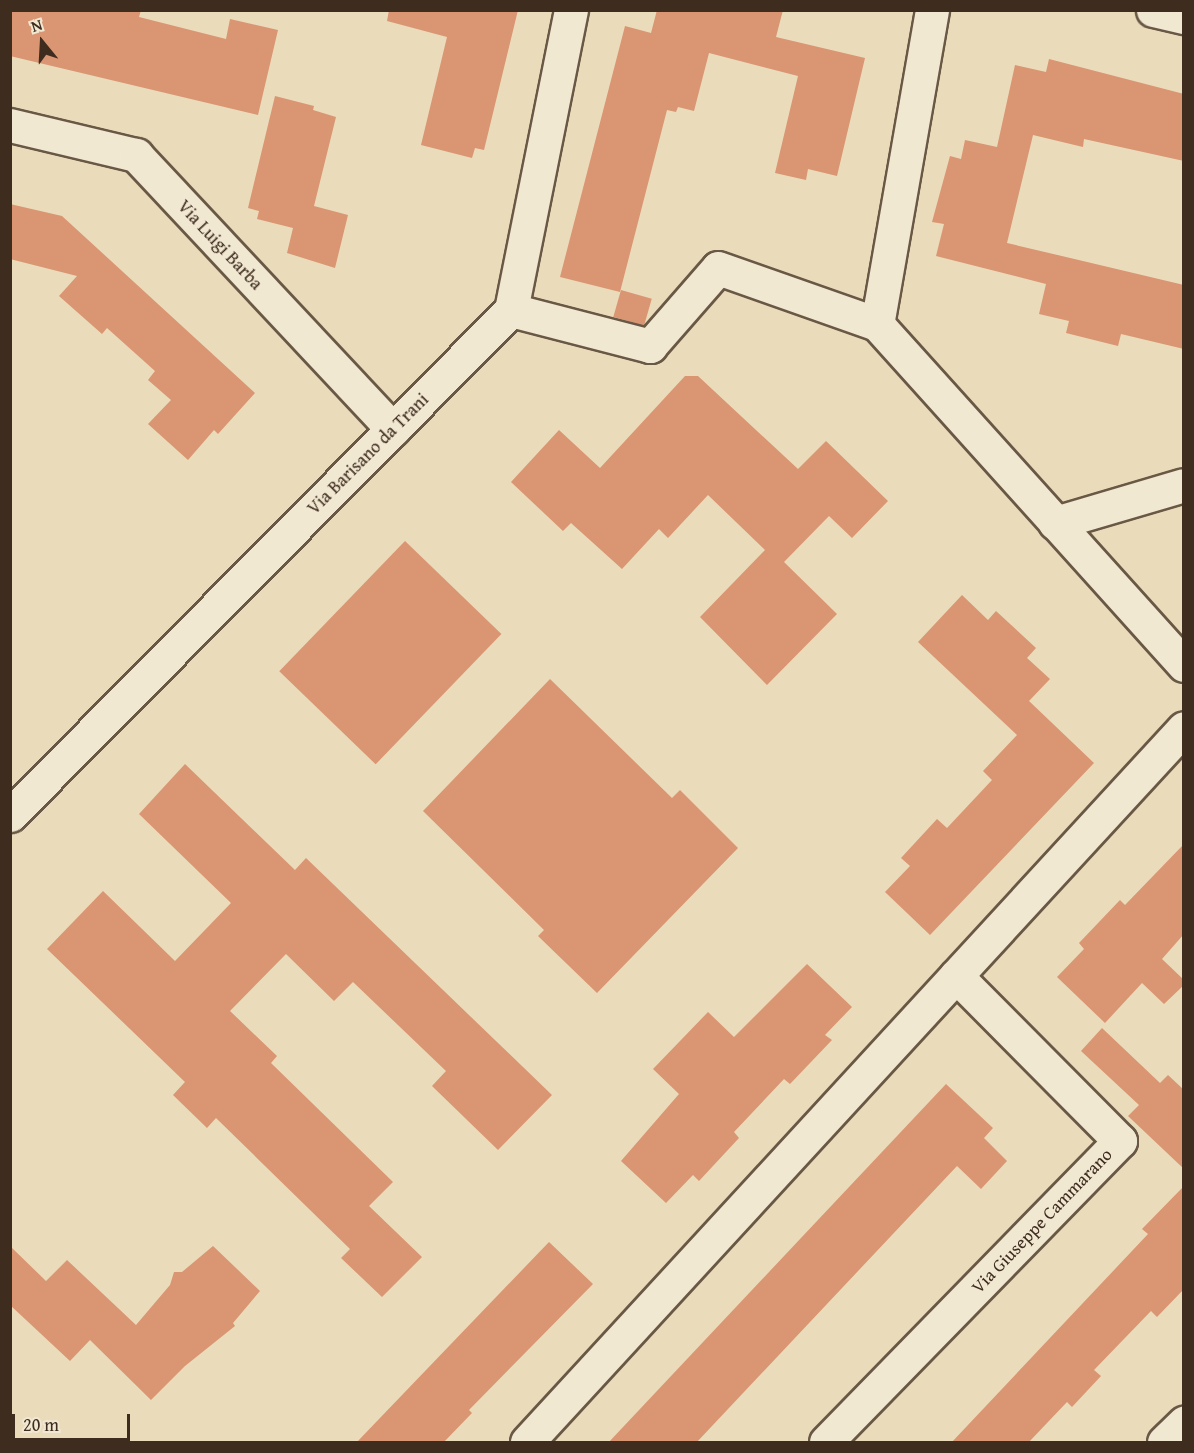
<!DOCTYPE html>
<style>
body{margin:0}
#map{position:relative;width:1194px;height:1453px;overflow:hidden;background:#eadbba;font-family:"Gentium Book Plus",serif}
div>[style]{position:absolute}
.building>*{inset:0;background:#da9573;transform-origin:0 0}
.roads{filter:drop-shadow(2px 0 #695845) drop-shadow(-2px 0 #695845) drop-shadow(0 2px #695845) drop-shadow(0 -2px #695845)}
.minor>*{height:33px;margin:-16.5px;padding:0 16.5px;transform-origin:16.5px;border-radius:16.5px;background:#f1e8d2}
.tertiary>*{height:33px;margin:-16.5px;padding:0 16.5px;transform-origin:16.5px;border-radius:16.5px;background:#f1e8d2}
span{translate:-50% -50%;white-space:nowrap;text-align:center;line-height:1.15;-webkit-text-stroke:5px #f1e8d2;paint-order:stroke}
.street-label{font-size:18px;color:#3e2c1e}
.frame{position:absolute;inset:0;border:12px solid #3e2c1e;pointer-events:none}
.north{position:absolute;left:12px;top:12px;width:60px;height:60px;-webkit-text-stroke:4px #f1e8d2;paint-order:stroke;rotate:342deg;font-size:16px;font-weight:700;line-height:24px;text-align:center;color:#3e2c1e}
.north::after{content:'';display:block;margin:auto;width:21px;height:27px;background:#3e2c1e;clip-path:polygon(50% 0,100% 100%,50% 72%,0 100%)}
.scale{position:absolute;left:12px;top:1414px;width:118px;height:27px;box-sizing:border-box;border:3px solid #3e2c1e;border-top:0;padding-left:8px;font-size:18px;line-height:21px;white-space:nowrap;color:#3e2c1e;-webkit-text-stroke:4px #f1e8d2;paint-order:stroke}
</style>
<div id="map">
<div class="building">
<i style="clip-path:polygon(10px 10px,141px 10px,139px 17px,226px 39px,230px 19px,278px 30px,258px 115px,10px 56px)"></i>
<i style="clip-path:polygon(389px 10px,518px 10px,484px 150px,475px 148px,472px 158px,421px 145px,447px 37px,387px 21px)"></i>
<i style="clip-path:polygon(657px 10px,783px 10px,776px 37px,865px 58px,837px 176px,808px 169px,806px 180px,775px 173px,798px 76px,709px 53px,694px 111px,678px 107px,676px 112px,667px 110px,620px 292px,560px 277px,625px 26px,651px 33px)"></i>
<i style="clip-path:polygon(1049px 59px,1184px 94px,1184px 161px,1084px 139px,1083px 147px,1033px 135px,1007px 243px,1184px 285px,1184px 349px,1121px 334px,1118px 346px,1066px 333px,1069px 321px,1039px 314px,1046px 284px,936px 256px,944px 224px,932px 222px,950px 156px,961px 159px,965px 140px,997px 147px,1015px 65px,1046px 72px)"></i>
<i style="clip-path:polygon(275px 96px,314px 106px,313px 110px,336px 117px,314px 206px,348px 215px,335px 268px,287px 253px,293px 228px,257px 219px,259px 211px,248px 208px)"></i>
<i style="clip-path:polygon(10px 204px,62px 216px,255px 393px,218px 434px,214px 430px,188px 460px,148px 424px,171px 400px,148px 380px,155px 371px,107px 328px,102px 334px,59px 296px,77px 276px,10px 259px)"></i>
<i style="left:621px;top:290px;width:32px;height:28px;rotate:16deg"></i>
<i style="clip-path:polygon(685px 376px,698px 376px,798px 469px,826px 441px,888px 501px,852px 538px,829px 516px,784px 562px,837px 614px,767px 685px,700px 617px,765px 550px,708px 495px,668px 538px,659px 529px,622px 569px,571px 523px,563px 531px,511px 482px,559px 430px,600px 468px)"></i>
<i style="left:405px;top:541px;width:134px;height:181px;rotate:44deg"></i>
<i style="clip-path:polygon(962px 595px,988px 620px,996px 611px,1036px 648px,1027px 658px,1050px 679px,1029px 701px,1094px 763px,930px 935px,885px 892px,910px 866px,901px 858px,937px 819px,947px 828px,992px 780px,983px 771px,1017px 735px,918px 642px)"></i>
<i style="clip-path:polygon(550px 679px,672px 798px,680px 790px,738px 848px,597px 993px,538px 936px,544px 930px,423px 811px)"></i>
<i style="clip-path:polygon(185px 764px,295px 870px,306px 858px,552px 1095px,498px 1150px,432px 1086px,446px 1071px,353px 982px,334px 1001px,286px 954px,230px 1011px,277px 1056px,271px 1063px,393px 1182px,369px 1206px,422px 1257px,382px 1297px,341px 1258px,350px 1249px,216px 1118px,207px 1128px,173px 1095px,185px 1082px,47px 949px,103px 891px,175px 961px,231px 903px,139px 814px)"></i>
<i style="clip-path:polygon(1184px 844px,1184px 934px,1162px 959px,1184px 980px,1184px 985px,1164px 1004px,1142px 983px,1105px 1023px,1057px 977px,1084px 949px,1079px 943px,1120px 900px,1125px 905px)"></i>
<i style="clip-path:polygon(807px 964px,852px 1007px,825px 1035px,832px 1040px,790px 1084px,784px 1079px,734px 1132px,739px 1138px,699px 1181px,693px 1175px,666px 1203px,621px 1161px,679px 1094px,653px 1069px,708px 1012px,734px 1037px)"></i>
<i style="clip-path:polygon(1102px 1028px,1160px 1083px,1168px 1075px,1184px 1090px,1184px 1169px,1128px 1116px,1139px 1105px,1081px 1051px)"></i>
<i style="clip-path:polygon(946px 1084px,993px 1128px,984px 1138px,1007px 1161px,981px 1189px,957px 1166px,696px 1443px,608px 1443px)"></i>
<i style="clip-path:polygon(1184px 1186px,1184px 1289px,1157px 1317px,1151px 1311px,1094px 1370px,1101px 1376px,1072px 1407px,1067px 1402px,1028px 1443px,951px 1443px,1148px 1234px,1142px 1229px)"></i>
<i style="clip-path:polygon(549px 1242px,593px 1284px,469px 1410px,472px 1413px,443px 1443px,356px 1443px)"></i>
<i style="clip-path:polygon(10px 1246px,46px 1281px,67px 1260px,136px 1325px,170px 1285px,174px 1272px,182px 1272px,213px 1246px,260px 1291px,233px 1323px,235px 1326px,185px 1366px,151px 1400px,90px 1340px,70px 1361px,10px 1305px)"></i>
</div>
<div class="roads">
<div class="minor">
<i style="left:932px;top:10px;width:319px;rotate:99.9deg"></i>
<i style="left:877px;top:324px;width:459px;rotate:48deg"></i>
<i style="left:1153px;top:10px;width:32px;rotate:13deg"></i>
<i style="left:10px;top:125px;width:130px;rotate:13.4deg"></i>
<i style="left:136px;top:155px;width:376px;rotate:46.9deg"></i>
<i style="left:511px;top:310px;width:144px;rotate:14.5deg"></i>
<i style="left:650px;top:346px;width:103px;rotate:-48.9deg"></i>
<i style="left:718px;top:268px;width:169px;rotate:19.4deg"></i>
<i style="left:1055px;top:523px;width:134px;rotate:-16.4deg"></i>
<i style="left:10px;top:815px;width:711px;rotate:-45.23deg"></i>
<i style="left:511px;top:310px;width:306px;rotate:-78.7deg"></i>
<i style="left:527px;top:1442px;width:970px;rotate:-47.38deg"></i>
<i style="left:826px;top:1442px;width:421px;rotate:-45.7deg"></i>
<i style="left:1120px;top:1141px;width:233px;rotate:-134.8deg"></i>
</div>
<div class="tertiary">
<i style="left:1164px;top:1442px;width:28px;rotate:-44deg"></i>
</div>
</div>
<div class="street-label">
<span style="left:220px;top:245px;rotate:47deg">Via Luigi Barba</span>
<span style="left:368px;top:454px;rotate:-45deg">Via Barisano da Trani</span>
<span style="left:1042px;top:1221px;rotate:-46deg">Via Giuseppe Cammarano</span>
</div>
<div class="frame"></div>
<div class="north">N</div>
<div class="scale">20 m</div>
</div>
